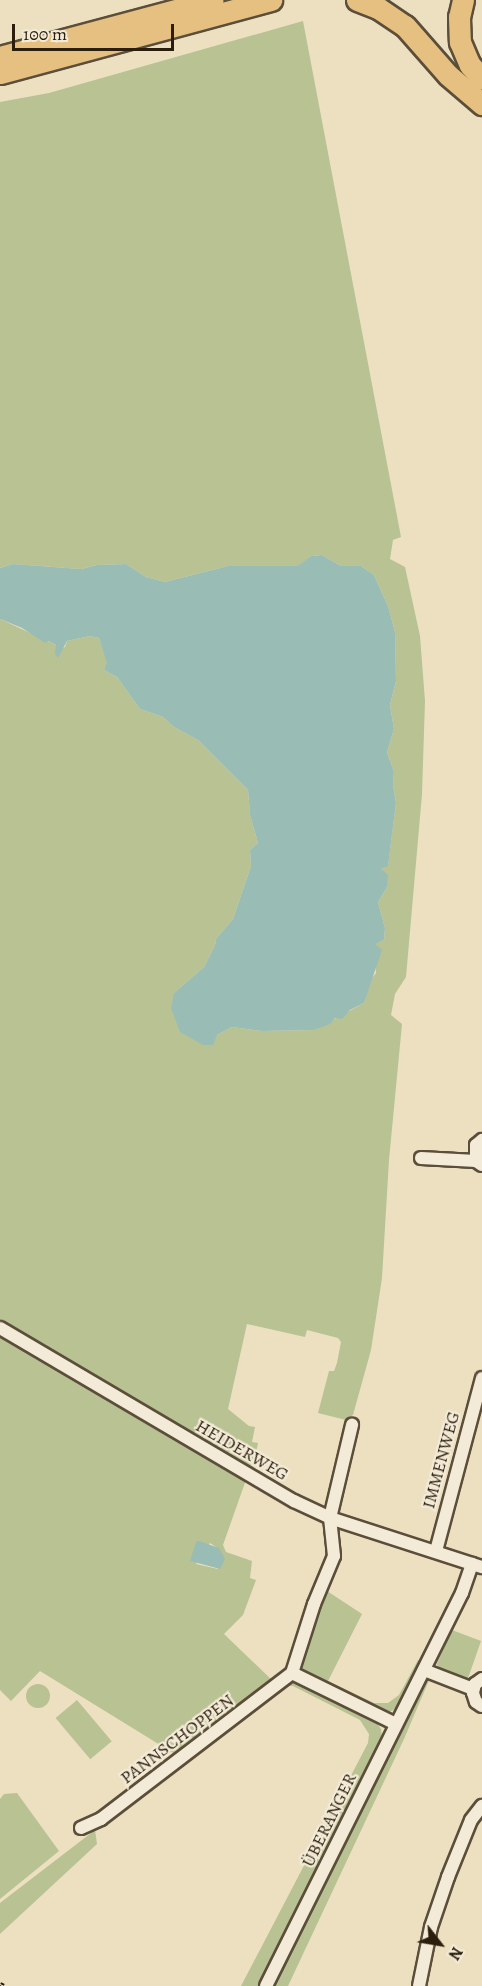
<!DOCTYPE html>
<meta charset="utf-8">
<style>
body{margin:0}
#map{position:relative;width:482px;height:1986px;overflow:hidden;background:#ece0c1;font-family:Alegreya,serif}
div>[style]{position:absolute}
.green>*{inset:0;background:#b8c293;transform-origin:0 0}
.round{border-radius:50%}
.water>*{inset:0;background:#99bdb5}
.roads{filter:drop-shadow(2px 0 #5b4e3a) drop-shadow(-2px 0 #5b4e3a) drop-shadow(0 2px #5b4e3a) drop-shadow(0 -2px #5b4e3a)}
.minor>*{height:12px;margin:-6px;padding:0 6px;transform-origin:6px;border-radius:6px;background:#f3ebd7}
.trunk>*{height:21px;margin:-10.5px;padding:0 10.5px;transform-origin:10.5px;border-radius:10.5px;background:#e6c080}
.rail>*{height:5px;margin-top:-2.5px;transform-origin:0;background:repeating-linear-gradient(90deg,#f3ebd7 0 9px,#2b1e0d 0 18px);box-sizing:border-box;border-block:2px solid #2b1e0d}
span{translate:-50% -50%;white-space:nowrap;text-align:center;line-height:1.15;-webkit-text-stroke:4.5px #f3ebd7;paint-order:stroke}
.street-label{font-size:18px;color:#2b1e0d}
.north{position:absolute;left:410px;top:1914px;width:60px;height:60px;-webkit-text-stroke:4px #f3ebd7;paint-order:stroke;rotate:121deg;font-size:16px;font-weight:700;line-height:24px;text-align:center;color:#2b1e0d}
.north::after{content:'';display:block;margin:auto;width:21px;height:27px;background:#2b1e0d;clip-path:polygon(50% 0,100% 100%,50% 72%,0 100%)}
.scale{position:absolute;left:12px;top:24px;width:162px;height:27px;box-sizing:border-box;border:3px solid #2b1e0d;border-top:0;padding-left:8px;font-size:18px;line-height:21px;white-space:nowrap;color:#2b1e0d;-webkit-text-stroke:4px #f3ebd7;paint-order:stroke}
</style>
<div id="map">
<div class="green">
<i style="clip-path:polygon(303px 21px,401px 537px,393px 540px,390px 559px,405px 567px,420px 636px,425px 701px,422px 794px,406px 977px,395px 994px,391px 1015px,402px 1024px,389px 1160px,382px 1278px,371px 1350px,353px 1415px,346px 1420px,318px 1413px,329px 1371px,334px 1371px,337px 1363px,341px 1342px,338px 1338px,307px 1330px,305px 1337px,247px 1324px,228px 1409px,249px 1426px,255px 1427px,252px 1442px,258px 1443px,252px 1473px,0 1326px,0 619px,56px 645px,56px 651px,65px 647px,67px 641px,90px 636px,99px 638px,108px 663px,104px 670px,117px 677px,140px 709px,163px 717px,174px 727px,198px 740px,248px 790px,250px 815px,258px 843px,250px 850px,251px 866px,233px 919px,216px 939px,215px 945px,204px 967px,174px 993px,217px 1035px,232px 1027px,262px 1031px,314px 1030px,364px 1003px,369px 982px,376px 973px,374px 944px,384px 940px,385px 928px,378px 902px,387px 887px,381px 869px,388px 865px,396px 803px,393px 785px,394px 772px,387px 752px,394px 729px,390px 705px,396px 681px,395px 632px,388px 606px,374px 575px,361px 566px,341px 566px,322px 555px,311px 556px,299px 566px,228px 566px,165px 582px,146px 577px,126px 564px,97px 565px,81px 569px,13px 564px,0 568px,0 102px,49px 93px)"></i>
<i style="clip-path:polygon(evenodd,0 1331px,247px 1477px,223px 1545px,226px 1552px,252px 1561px,250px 1578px,256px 1580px,243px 1615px,224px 1634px,274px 1682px,178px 1756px,40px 1671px,11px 1701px,0 1690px,0 1331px,210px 1543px,219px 1549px,218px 1569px,196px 1564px,210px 1543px)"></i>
<i style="clip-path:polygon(324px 1589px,362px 1614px,328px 1681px,374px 1703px,388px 1703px,399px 1695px,418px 1660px,422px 1661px,402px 1702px,392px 1711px,384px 1712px,307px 1677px,300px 1667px,299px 1658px)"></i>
<i style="clip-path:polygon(452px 1630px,481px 1641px,466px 1684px,439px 1670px,437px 1664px)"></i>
<i style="clip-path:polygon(425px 1675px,430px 1678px,404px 1739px,288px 1986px,273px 1986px)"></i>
<i style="clip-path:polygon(290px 1680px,297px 1680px,371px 1715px,381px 1729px,382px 1737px,381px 1747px,260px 1986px,241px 1986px,368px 1743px,369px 1734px,360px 1720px,293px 1686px,283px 1686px,241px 1721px,206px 1743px)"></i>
<i class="round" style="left:26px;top:1684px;width:24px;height:24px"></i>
<i style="left:77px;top:1700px;width:54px;height:28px;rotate:50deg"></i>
<i style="clip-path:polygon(17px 1793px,59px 1851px,0 1899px,0 1799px,4px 1794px)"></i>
<i style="clip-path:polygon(95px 1830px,97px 1844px,0 1934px,0 1903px)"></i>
</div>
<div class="water">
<i style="clip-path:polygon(322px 555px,341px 566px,361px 566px,374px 575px,388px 606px,395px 632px,396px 681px,390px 705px,394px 729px,387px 752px,394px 772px,393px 785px,396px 803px,388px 866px,381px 869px,388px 875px,387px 887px,378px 902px,385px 928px,384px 940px,375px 944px,382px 950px,364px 1003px,350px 1010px,342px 1019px,335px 1018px,330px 1024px,314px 1030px,262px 1031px,232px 1027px,217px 1035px,213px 1045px,203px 1045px,180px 1032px,171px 1008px,174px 993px,204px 967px,215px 945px,216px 939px,233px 919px,251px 866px,250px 850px,258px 843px,250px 815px,248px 790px,198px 740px,174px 727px,163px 717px,140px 709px,117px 677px,104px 670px,107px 663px,99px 638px,90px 636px,67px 641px,58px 658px,55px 654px,56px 645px,48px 641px,45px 643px,22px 628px,0 619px,0 568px,13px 564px,81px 569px,97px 565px,126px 564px,146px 577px,165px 582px,228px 566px,298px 566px,311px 556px)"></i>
<i style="clip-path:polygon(199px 1541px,219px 1548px,225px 1559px,220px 1569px,190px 1561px,196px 1542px)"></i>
</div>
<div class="roads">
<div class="minor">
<i style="left:421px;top:1158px;width:55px;rotate:3.1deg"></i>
<i style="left:476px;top:1161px;width:7px;rotate:34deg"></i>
<i style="left:476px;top:1161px;width:16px;rotate:-90deg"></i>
<i style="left:476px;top:1145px;width:8px;rotate:-40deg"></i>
<i style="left:0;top:1328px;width:341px;rotate:30.5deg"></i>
<i style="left:294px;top:1501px;width:40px;rotate:25deg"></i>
<i style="left:330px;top:1518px;width:160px;rotate:17.9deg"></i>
<i style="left:436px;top:1551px;width:179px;rotate:-75.1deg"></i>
<i style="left:424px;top:1670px;width:53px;rotate:21.2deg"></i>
<i style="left:292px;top:1673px;width:72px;rotate:-72.3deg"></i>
<i style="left:314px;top:1604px;width:52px;rotate:-67.4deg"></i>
<i style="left:334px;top:1556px;width:38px;rotate:-96deg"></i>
<i style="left:330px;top:1518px;width:96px;rotate:-76.7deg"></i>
<i style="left:482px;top:1679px;width:9px;rotate:144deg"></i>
<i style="left:475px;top:1684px;width:9px;rotate:103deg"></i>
<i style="left:473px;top:1693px;width:9px;rotate:72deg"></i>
<i style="left:476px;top:1702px;width:7px;rotate:34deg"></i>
<i style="left:81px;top:1828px;width:22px;rotate:-24deg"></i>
<i style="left:101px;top:1819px;width:240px;rotate:-37.4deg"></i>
<i style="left:292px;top:1673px;width:116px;rotate:26.1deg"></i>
<i style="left:266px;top:1986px;width:439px;rotate:-63.5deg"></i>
<i style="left:462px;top:1593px;width:31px;rotate:-71deg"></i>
<i style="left:419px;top:1986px;width:60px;rotate:-78.5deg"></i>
<i style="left:431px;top:1927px;width:53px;rotate:-71.2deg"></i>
<i style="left:448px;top:1877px;width:61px;rotate:-68deg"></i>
<i style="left:471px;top:1820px;width:18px;rotate:-52deg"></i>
</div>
<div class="trunk">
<i style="left:357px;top:0;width:22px;rotate:21deg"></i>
<i style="left:378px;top:8px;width:32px;rotate:34deg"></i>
<i style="left:405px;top:26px;width:65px;rotate:48.7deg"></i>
<i style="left:448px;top:75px;width:45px;rotate:40.5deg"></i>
<i style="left:463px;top:0;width:17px;rotate:103deg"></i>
<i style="left:459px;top:17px;width:25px;rotate:88deg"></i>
<i style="left:460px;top:42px;width:25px;rotate:67deg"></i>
<i style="left:470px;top:65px;width:18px;rotate:49deg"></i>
<i style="left:0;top:57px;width:220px;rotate:-15deg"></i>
<i style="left:0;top:73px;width:281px;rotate:-15.1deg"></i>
</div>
</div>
<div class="rail">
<i style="left:0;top:1984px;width:4px;rotate:27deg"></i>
</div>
<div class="street-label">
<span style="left:242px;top:1450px;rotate:30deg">HEIDERWEG</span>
<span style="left:441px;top:1460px;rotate:-75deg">IMMENWEG</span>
<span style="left:177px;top:1739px;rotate:-37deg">PANNSCHOPPEN</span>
<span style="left:329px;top:1820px;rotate:-64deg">ÜBERANGER</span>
</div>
<div class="north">N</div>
<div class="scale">100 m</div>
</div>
